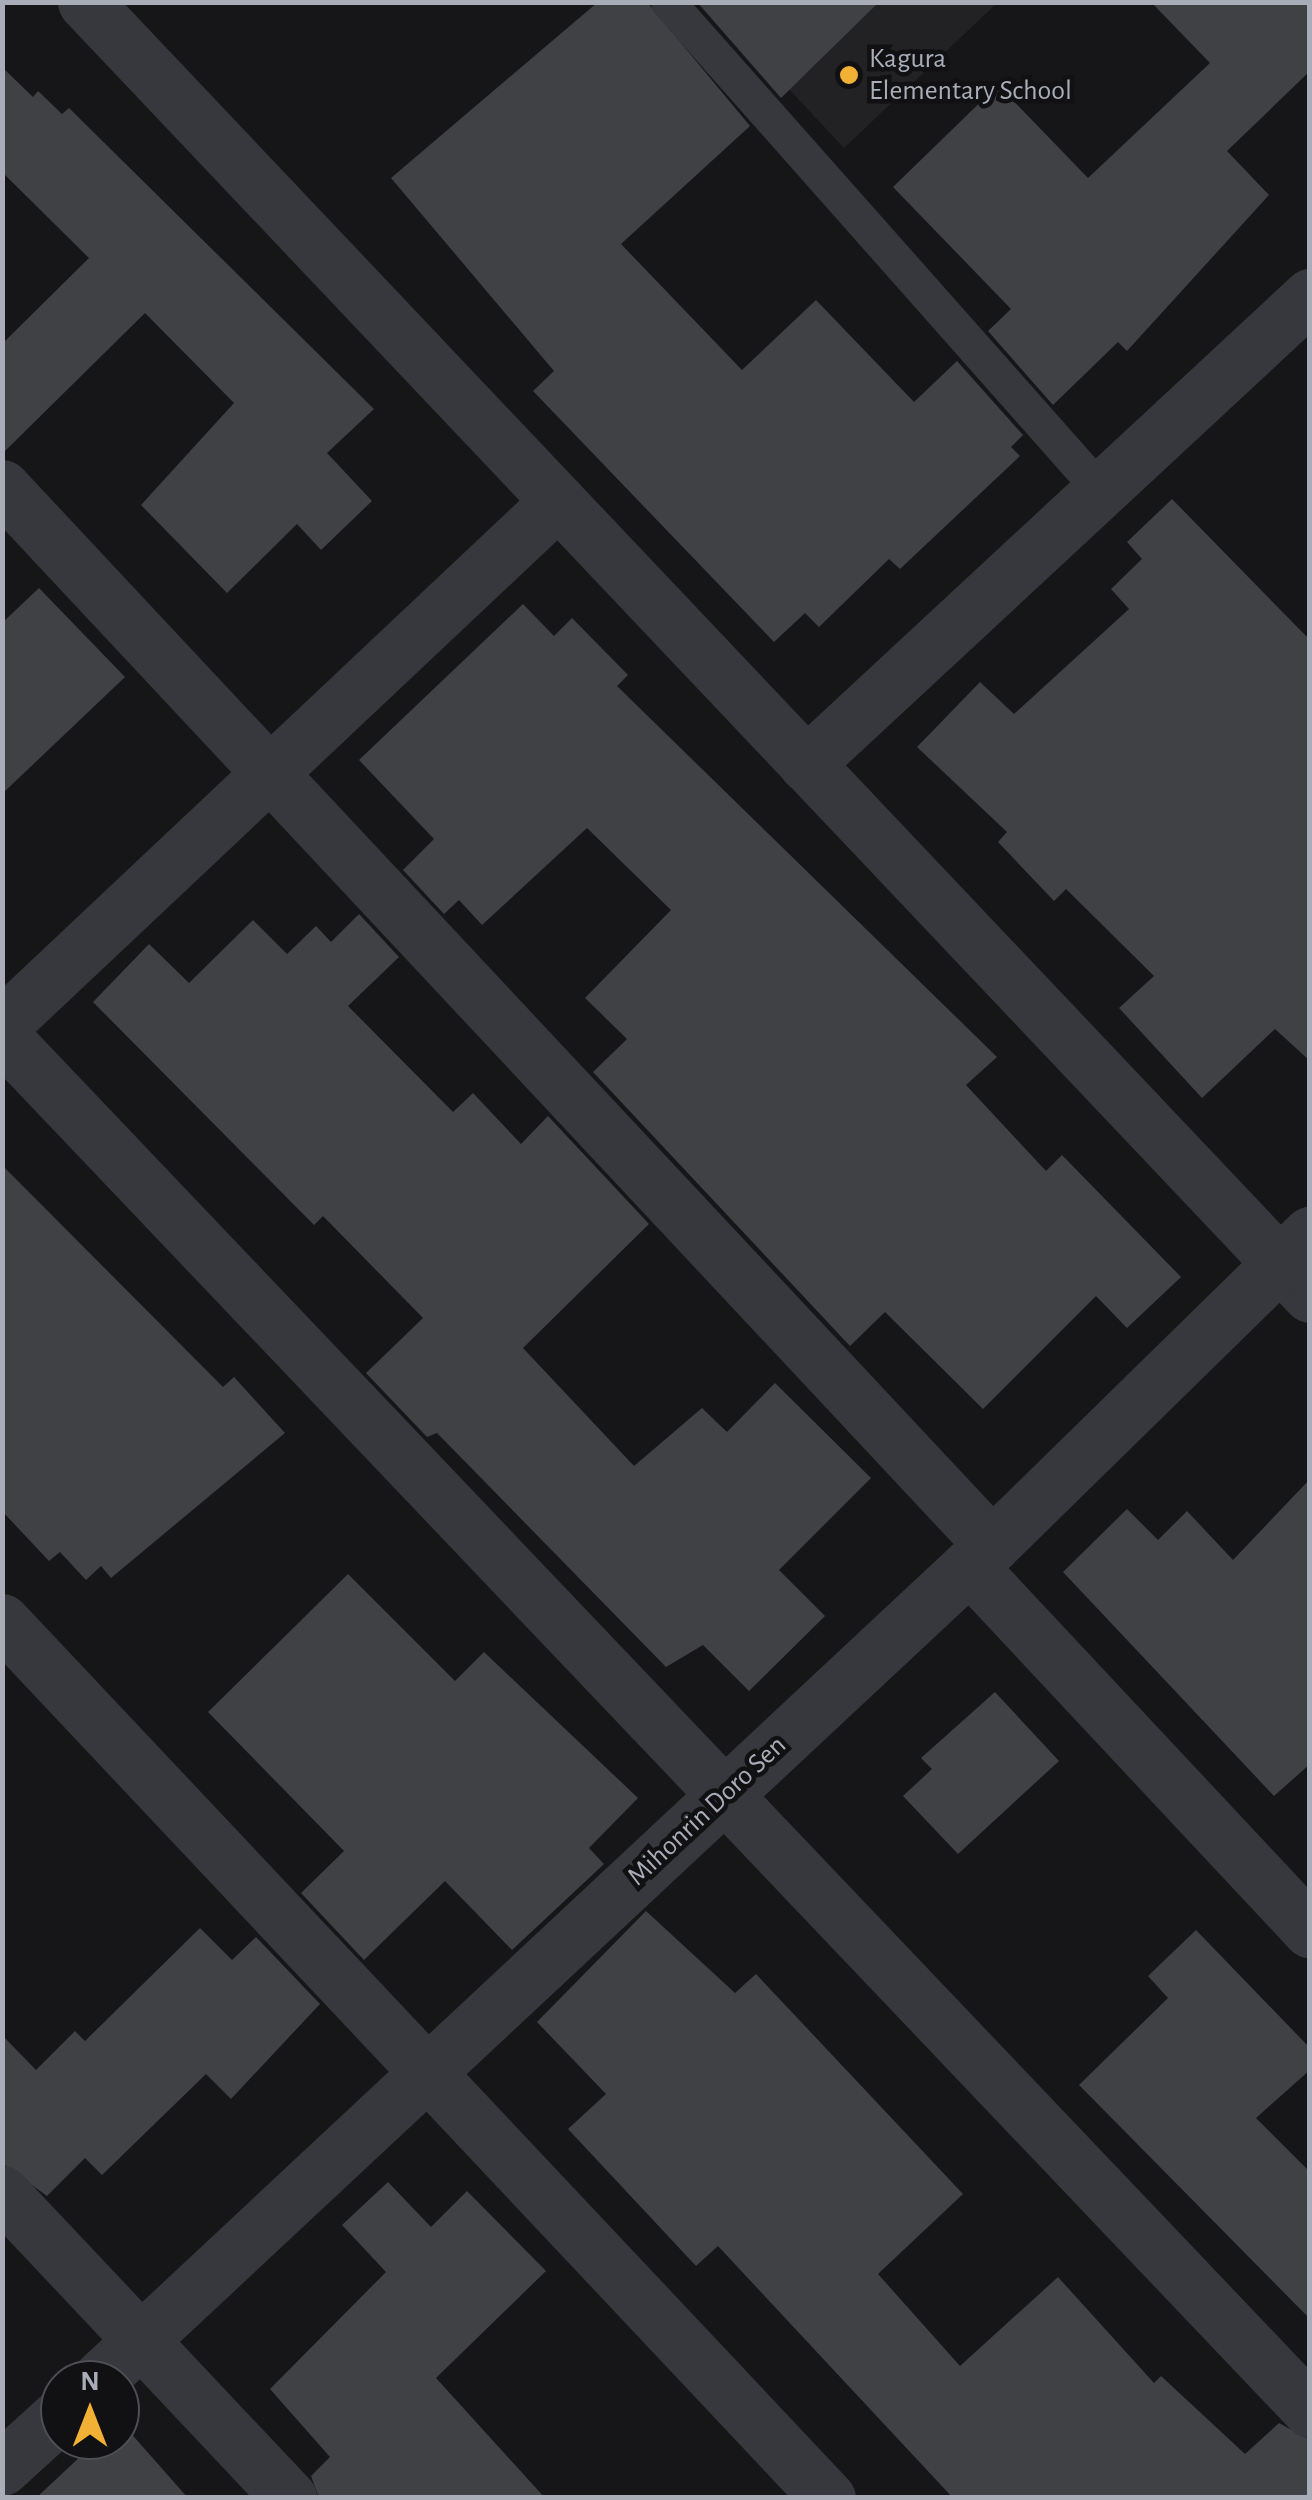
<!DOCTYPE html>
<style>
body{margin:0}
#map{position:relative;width:1312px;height:2500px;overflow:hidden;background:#161618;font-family:"Alegreya Sans",sans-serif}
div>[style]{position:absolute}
.built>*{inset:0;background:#222225}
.building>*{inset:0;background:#404145}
.lane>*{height:35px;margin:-17.5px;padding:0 17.5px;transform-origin:17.5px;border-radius:17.5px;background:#37383d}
.street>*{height:55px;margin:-27.5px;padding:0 27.5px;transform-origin:27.5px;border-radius:27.5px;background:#37383d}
.dots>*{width:28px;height:28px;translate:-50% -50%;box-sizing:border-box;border:5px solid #111113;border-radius:50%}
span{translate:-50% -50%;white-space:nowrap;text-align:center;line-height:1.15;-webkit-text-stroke:9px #111113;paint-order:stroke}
.poi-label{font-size:28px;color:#a8adb8}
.left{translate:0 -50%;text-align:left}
.street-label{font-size:28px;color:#a8adb8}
.frame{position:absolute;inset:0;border:5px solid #a8adb8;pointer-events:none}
.north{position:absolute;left:40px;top:2360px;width:100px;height:100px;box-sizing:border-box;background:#111113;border:2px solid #4d4f55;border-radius:50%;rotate:0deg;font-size:28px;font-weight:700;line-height:40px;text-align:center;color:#a8adb8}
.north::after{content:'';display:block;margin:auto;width:35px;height:45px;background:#f2b134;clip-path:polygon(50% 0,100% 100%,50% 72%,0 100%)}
</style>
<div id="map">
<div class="built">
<i style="clip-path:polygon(708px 3px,997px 3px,844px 148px)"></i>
</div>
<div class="building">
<i style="clip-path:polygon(598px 2px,647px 2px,750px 126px,621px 244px,742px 370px,816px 300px,914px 402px,957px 361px,1023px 435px,1011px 447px,1020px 456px,900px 569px,889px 559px,819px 627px,805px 613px,774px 642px,533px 391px,554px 371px,391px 178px)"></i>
<i style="clip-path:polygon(697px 2px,879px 2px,781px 98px)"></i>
<i style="clip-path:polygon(1151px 2px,1310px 2px,1310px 71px,1227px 151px,1269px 195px,1127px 351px,1118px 342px,1053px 405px,988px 331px,1011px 309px,893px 187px,998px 85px,1088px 178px,1210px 63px)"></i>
<i style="clip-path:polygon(2px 67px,33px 97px,38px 91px,62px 114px,69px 108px,374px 409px,327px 453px,372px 501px,321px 550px,297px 524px,227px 593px,141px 505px,234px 403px,145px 313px,2px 454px,2px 344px,89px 258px,2px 172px)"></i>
<i style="clip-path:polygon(1172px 499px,1310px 640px,1310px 1061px,1275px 1029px,1202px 1098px,1119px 1008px,1154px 976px,1066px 889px,1054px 901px,998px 842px,1007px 832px,917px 747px,980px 682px,1014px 714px,1129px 609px,1111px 589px,1142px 559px,1127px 542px)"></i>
<i style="clip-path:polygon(39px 588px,125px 677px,2px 794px,2px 623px)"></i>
<i style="clip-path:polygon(523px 604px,554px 636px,572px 618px,628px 675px,617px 686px,997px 1057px,966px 1085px,1046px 1171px,1062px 1155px,1181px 1277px,1127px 1328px,1096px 1296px,983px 1409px,885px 1312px,850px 1346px,593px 1072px,627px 1039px,585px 998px,671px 910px,587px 828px,482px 925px,459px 900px,444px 914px,403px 870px,434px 839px,359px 760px)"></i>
<i style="clip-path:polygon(359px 914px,399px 957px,348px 1006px,453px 1112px,473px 1093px,521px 1144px,548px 1116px,649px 1224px,523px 1348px,634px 1466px,702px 1408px,727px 1432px,775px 1383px,871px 1478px,779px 1570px,825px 1616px,749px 1691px,703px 1645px,666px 1667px,437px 1433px,427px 1437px,366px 1373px,423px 1318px,323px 1216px,314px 1225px,93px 1002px,149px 944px,189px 983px,253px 920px,287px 954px,316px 926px,331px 942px)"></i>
<i style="clip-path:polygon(2px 1165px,223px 1387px,234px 1377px,285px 1433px,111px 1578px,101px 1566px,86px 1580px,60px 1552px,49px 1561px,2px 1511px)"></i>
<i style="clip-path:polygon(1310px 1479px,1310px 1764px,1274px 1796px,1063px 1572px,1127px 1509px,1158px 1540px,1187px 1511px,1233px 1560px)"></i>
<i style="clip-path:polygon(348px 1574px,455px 1681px,484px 1652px,638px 1798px,589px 1848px,604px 1864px,512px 1950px,445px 1881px,364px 1960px,301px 1893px,344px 1851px,208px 1712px)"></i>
<i style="clip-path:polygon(995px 1692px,1059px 1761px,958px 1854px,903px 1796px,932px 1769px,921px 1758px)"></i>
<i style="clip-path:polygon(646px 1911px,735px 1993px,756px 1974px,963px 2194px,878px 2274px,960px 2366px,1058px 2277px,1154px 2383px,1161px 2376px,1245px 2454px,1279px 2423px,1310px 2440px,1310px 2498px,953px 2498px,718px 2246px,696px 2266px,568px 2129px,606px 2094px,537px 2022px)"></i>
<i style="clip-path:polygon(200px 1928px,232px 1960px,256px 1937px,320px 2004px,231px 2099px,206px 2074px,102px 2175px,85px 2158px,47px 2196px,2px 2163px,2px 2035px,36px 2070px,75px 2031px,85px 2041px)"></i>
<i style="clip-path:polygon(1196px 1930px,1310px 2048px,1310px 2070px,1256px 2118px,1310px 2172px,1310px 2319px,1079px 2085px,1168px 1998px,1148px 1976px)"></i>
<i style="clip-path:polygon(388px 2182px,431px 2227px,467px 2191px,546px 2271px,436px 2378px,545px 2498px,319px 2498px,311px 2476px,330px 2457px,270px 2389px,386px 2272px,342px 2225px)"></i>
<i style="clip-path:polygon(120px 2421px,188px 2498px,36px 2498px,98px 2440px,120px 2440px)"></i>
</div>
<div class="lane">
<i style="left:668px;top:2px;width:655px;rotate:48.47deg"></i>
</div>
<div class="street">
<i style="left:85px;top:2px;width:1781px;rotate:46.55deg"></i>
<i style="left:2px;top:487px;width:1449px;rotate:46.9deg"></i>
<i style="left:806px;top:764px;width:688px;rotate:-42.88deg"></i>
<i style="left:2px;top:1025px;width:764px;rotate:-43.3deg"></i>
<i style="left:2px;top:1036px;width:1897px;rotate:46.41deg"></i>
<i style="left:969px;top:1566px;width:499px;rotate:46.9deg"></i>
<i style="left:2px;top:1621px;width:1205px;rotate:46.72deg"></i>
<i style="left:2px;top:2193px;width:419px;rotate:46.7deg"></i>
<i style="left:98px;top:2380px;width:1223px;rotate:-43.05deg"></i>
<i style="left:992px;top:1545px;width:445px;rotate:-44.4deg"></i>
<i style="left:2px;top:2468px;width:79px;rotate:-42.4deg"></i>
</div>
<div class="dots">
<i style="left:849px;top:75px;background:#f2b134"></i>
</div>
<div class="poi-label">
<span class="left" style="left:869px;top:75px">Kagura<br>Elementary School</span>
</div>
<div class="street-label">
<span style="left:707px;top:1811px;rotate:-43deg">Mihonrin Doro Sen</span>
</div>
<div class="frame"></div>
<div class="north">N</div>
</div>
